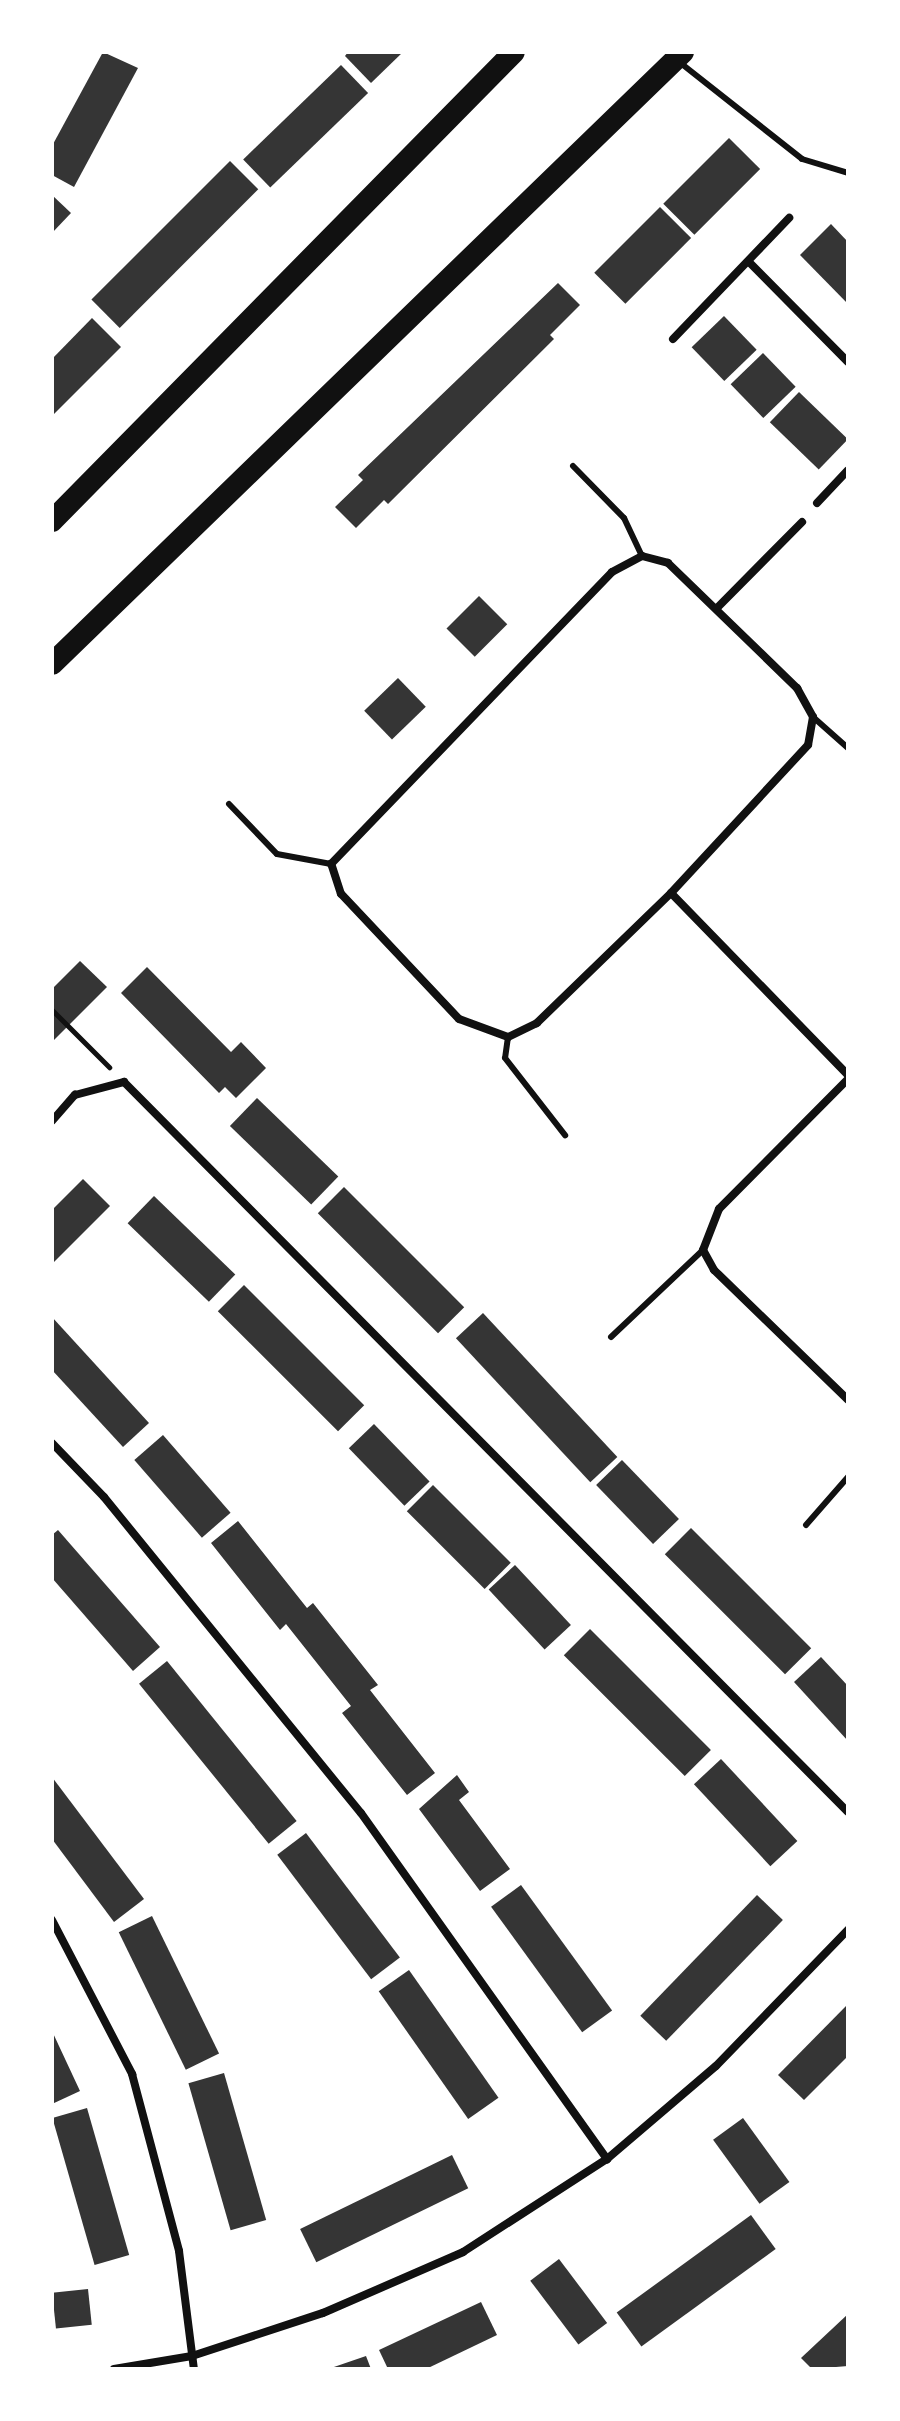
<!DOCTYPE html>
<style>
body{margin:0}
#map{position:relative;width:900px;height:2421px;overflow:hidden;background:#fff;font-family:Figtree,sans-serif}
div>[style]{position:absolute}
.building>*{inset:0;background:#353535;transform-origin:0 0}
.path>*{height:5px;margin:-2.5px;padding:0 2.5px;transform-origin:2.5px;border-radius:2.5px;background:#111}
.service>*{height:6px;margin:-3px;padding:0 3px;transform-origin:3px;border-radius:3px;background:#111}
.minor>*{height:8px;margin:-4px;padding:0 4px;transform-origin:4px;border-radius:4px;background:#111}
.trunk>*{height:22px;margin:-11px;padding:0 11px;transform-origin:11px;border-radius:11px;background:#111}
span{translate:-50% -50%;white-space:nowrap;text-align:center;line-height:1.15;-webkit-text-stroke:6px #fff;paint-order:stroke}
.frame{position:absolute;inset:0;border:54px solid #fff;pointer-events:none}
</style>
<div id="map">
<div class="building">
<i style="clip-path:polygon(103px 52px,138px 68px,74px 187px,52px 175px,52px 146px)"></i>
<i style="clip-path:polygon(348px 52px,403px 52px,371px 83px,345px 56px)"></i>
<i style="left:341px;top:65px;width:39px;height:136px;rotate:46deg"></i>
<i style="left:729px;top:138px;width:44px;height:93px;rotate:45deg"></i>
<i style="left:230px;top:161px;width:40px;height:196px;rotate:45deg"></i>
<i style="clip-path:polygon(52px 195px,71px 213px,52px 233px)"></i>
<i style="left:660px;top:207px;width:44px;height:93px;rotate:45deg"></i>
<i style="clip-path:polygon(831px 224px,848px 242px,848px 304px,800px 255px)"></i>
<i style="clip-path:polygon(558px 283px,580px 305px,550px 335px,554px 339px,388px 504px,384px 500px,356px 528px,335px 507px,363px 480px,358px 475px)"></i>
<i style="left:724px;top:316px;width:47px;height:45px;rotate:46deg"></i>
<i style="clip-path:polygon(92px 318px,121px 347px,52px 416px,52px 359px)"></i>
<i style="left:763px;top:353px;width:47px;height:45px;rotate:46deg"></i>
<i style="left:799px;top:392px;width:68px;height:42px;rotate:44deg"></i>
<i style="left:479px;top:596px;width:40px;height:46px;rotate:45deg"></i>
<i style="left:398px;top:678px;width:40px;height:47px;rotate:46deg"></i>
<i style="clip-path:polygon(80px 961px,107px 987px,52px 1042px,52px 989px)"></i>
<i style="clip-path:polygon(147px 967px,231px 1052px,241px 1042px,266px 1068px,236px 1098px,225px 1087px,219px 1093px,121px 993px)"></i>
<i style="left:257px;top:1098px;width:113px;height:39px;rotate:44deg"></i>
<i style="clip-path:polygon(83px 1179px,110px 1206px,52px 1264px,52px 1210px)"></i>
<i style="left:344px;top:1187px;width:170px;height:37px;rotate:45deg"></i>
<i style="left:154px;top:1196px;width:113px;height:38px;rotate:44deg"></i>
<i style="left:244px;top:1285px;width:170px;height:37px;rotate:45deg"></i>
<i style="left:483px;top:1313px;width:197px;height:37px;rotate:47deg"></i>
<i style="clip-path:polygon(52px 1317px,149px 1423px,123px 1447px,52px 1370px)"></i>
<i style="left:374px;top:1424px;width:80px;height:35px;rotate:46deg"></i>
<i style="left:163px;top:1435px;width:103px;height:38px;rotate:49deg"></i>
<i style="left:622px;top:1460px;width:82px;height:36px;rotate:46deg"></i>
<i style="left:433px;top:1485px;width:110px;height:37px;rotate:45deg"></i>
<i style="clip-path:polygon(238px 1521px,307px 1608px,313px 1603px,378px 1685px,370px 1690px,435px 1773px,407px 1795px,342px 1713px,351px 1706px,286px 1624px,280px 1630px,211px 1543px)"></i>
<i style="left:691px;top:1528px;width:170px;height:37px;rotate:45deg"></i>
<i style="clip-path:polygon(58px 1530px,160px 1647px,133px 1671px,52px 1578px,52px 1535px)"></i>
<i style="left:515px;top:1565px;width:82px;height:36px;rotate:47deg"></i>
<i style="left:590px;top:1629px;width:171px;height:37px;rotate:45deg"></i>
<i style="clip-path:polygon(821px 1657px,848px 1686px,848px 1741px,794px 1682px)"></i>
<i style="left:167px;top:1661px;width:206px;height:36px;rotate:51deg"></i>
<i style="left:721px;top:1759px;width:112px;height:37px;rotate:47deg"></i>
<i style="clip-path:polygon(457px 1775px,469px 1792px,459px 1800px,510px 1869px,480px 1891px,419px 1809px)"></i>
<i style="clip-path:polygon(52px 1777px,144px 1899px,114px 1922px,52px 1839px)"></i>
<i style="left:306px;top:1833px;width:156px;height:36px;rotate:53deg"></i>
<i style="left:521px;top:1885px;width:155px;height:37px;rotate:54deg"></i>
<i style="left:757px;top:1895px;width:36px;height:168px;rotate:44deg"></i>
<i style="left:152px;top:1916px;width:153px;height:37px;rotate:64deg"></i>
<i style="left:409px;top:1970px;width:156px;height:37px;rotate:55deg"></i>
<i style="clip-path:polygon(848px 2004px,848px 2056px,804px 2100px,778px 2075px)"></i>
<i style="clip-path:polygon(52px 2031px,80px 2091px,52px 2104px)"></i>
<i style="left:224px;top:2073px;width:153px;height:37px;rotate:74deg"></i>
<i style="left:87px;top:2108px;width:153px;height:36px;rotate:74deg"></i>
<i style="left:743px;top:2118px;width:79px;height:37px;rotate:54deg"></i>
<i style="left:452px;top:2155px;width:37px;height:169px;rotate:64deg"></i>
<i style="left:751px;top:2215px;width:42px;height:166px;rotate:54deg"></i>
<i style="left:559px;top:2259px;width:80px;height:36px;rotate:53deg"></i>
<i style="left:88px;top:2289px;width:36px;height:36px;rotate:84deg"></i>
<i style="clip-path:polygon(481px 2302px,497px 2335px,426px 2369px,388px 2369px,379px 2350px)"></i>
<i style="clip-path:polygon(848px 2314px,848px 2366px,812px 2369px,801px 2358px)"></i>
<i style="clip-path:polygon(366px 2356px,371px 2369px,331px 2369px,331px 2368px)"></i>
</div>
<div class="path">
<i style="left:52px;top:1010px;width:81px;rotate:45deg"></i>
</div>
<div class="service">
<i style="left:678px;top:61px;width:158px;rotate:38.3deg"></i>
<i style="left:802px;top:159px;width:48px;rotate:16.9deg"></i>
<i style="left:573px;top:466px;width:73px;rotate:45.6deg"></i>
<i style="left:624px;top:518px;width:42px;rotate:64.7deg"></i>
<i style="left:813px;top:717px;width:47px;rotate:41.5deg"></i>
<i style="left:229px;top:804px;width:69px;rotate:46.2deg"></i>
<i style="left:277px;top:854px;width:55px;rotate:10.5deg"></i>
<i style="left:508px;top:1037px;width:21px;rotate:98deg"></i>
<i style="left:505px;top:1058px;width:98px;rotate:52.1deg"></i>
<i style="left:611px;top:1337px;width:127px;rotate:-43.4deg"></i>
<i style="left:806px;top:1525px;width:64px;rotate:-48.8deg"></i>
</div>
<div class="minor">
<i style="left:751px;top:264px;width:138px;rotate:45.3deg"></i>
<i style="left:673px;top:339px;width:168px;rotate:-46.2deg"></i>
<i style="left:817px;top:503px;width:45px;rotate:-46.8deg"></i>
<i style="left:642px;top:556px;width:27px;rotate:15deg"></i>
<i style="left:668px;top:563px;width:180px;rotate:44.1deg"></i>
<i style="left:797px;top:688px;width:33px;rotate:61deg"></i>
<i style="left:813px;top:717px;width:28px;rotate:100deg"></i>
<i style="left:808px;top:745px;width:202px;rotate:132.8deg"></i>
<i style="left:671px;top:893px;width:187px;rotate:135.9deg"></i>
<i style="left:537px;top:1023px;width:32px;rotate:154deg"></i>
<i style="left:508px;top:1037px;width:52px;rotate:-159.8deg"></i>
<i style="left:459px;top:1019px;width:172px;rotate:-133.3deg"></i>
<i style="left:341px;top:894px;width:32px;rotate:-108deg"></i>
<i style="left:331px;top:864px;width:405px;rotate:-46.1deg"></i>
<i style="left:612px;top:572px;width:34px;rotate:-28deg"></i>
<i style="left:717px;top:608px;width:121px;rotate:-45.3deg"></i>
<i style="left:671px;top:893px;width:254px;rotate:45.8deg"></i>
<i style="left:848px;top:1079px;width:183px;rotate:134.8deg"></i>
<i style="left:719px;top:1209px;width:44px;rotate:111.3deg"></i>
<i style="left:703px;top:1250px;width:23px;rotate:61deg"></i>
<i style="left:714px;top:1270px;width:187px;rotate:44.1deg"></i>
<i style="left:52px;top:1121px;width:35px;rotate:-49deg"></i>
<i style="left:75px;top:1095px;width:51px;rotate:-14.9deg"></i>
<i style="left:124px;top:1082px;width:1028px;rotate:45.24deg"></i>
<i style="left:52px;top:1443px;width:75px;rotate:46.1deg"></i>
<i style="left:104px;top:1497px;width:407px;rotate:50.9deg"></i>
<i style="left:361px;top:1813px;width:425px;rotate:54.6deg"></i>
<i style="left:52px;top:1920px;width:174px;rotate:62.5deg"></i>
<i style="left:132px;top:2074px;width:183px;rotate:75.1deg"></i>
<i style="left:179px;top:2251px;width:119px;rotate:82.8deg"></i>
<i style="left:114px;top:2369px;width:79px;rotate:-9.5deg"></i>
<i style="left:192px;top:2356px;width:138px;rotate:-18.2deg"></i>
<i style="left:323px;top:2313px;width:153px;rotate:-23.5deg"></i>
<i style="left:463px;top:2252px;width:171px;rotate:-32.9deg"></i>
<i style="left:607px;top:2159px;width:143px;rotate:-40.5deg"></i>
<i style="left:716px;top:2066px;width:190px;rotate:-45.9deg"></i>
</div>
<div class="trunk">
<i style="left:52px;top:521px;width:658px;rotate:-45.43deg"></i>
<i style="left:52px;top:664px;width:879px;rotate:-44.12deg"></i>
</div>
<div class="frame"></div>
</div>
